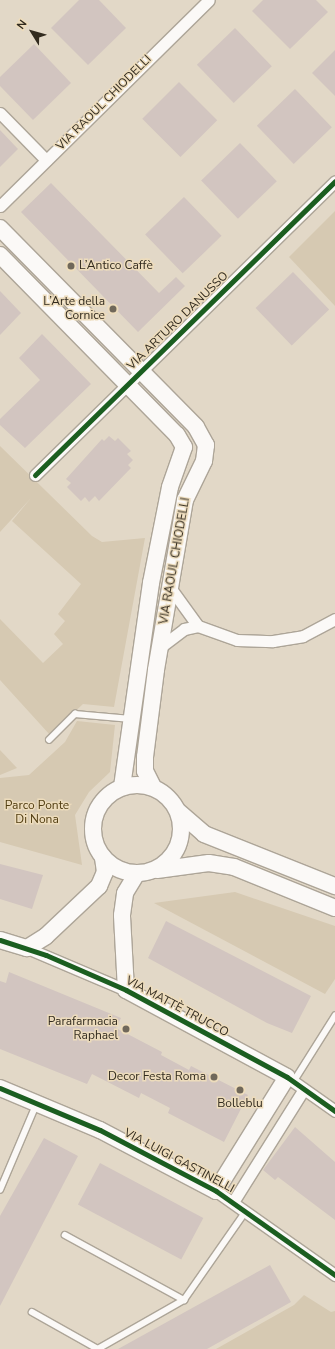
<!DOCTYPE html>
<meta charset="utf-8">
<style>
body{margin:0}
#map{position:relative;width:335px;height:1349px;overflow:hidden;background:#e2d8c7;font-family:"Nunito Sans",sans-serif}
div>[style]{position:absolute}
.green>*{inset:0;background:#d6c9b2}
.building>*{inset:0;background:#d2c5c0;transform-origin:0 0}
.roads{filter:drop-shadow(1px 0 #ada598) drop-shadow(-1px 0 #ada598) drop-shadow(0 1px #ada598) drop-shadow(0 -1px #ada598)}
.lane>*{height:5.5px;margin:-2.75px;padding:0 2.75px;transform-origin:2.75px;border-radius:2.75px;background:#fbf9f7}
.street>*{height:11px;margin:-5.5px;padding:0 5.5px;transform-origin:5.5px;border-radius:5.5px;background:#fbf9f7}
.secondary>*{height:16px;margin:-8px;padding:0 8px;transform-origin:8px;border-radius:8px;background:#fbf9f7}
.secondary>.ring{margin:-8px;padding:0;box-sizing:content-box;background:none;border:16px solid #fbf9f7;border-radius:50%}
.cycleway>*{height:5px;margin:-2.5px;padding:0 2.5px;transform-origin:2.5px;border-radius:2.5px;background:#1b5e20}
.dots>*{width:11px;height:11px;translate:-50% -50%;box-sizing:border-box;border:2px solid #eddcbc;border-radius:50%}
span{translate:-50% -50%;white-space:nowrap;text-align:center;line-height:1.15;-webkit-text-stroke:3px #eddcbc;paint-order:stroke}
.street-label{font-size:12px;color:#322b1f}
.poi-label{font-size:12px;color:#322b1f}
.left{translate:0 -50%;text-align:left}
.right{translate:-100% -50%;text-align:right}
.park-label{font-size:12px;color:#503c10}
.north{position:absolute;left:12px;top:12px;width:40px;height:40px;-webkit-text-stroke:3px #eddcbc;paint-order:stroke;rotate:307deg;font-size:11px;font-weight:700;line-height:16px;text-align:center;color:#322b1f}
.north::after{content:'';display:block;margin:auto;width:14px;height:18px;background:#322b1f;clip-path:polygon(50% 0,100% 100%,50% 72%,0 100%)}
</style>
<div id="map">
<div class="green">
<i style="clip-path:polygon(335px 211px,335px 306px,289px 257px)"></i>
<i style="clip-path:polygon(0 446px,92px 536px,102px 542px,145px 538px,114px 707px,83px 704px,50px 735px,0 680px,0 619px,43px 663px,63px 644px,54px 634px,65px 621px,58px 614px,81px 584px,12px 521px,31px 498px,0 532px)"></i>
<i style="clip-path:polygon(77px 721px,115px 725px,110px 772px,89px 792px,75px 815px,82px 865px,0 842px,0 778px,29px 775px,65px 742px)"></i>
<i style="clip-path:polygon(0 750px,17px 768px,0 775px)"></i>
<i style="clip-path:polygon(235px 892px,335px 926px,335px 979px,325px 994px,154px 903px)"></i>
<i style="clip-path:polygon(304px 1295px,331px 1312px,335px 1311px,335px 1349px,216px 1349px,294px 1305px)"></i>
</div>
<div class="building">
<i style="clip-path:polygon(79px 0,99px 0,126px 28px,88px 65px,51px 28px)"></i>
<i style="clip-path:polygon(263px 0,316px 0,328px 12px,290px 49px,252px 11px)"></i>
<i style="left:235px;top:28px;width:53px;height:53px;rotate:46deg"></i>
<i style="clip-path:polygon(34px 44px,71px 83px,33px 120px,0 86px,0 77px)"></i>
<i style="clip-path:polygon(335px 50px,335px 96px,312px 73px)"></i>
<i style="left:179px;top:82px;width:54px;height:52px;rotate:45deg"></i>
<i style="left:295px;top:89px;width:53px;height:53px;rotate:46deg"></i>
<i style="clip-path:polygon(0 130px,18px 149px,0 167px)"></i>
<i style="left:240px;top:143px;width:53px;height:54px;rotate:46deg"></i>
<i style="clip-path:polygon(51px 183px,159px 293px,176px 277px,185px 286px,138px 332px,21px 212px)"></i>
<i style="left:184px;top:197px;width:54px;height:54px;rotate:46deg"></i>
<i style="left:293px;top:272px;width:52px;height:52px;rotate:46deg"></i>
<i style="clip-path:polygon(0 291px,21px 313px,0 335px)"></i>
<i style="clip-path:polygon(42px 334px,91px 384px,25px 448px,0 425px,0 419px,40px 380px,19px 358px)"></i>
<i style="clip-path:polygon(109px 436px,115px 441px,118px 438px,131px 451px,127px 454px,133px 460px,128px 465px,131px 468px,99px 501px,95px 496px,89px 502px,85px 497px,81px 501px,67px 487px,71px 483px,66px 479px,102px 439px,104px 441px)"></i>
<i style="clip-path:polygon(0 864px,43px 875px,32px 909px,0 899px)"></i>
<i style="clip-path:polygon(166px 921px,311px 996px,292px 1033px,267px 1023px,148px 958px)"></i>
<i style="clip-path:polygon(9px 972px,121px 1018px,116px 1028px,162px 1052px,161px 1055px,189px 1070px,191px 1066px,248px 1095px,224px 1142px,168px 1113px,170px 1108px,141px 1093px,139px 1098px,92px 1074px,87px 1084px,0 1049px,0 981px,6px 983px)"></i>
<i style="clip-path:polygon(295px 1127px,335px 1162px,335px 1220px,278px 1177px,275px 1180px,263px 1170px)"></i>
<i style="clip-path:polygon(44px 1138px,78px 1156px,0 1306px,0 1216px)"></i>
<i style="left:100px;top:1163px;width:117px;height:47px;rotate:28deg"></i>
<i style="clip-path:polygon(270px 1265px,291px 1302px,207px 1349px,118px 1349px)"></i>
</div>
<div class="roads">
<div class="lane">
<i style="left:49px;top:740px;width:37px;rotate:-45deg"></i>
<i style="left:75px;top:714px;width:56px;rotate:5.1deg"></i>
<i style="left:294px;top:1081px;width:77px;rotate:-57.8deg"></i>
<i style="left:0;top:1190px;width:92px;rotate:-67deg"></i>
<i style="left:65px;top:1235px;width:136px;rotate:28.6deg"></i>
<i style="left:184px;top:1300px;width:108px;rotate:-55.1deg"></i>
<i style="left:32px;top:1312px;width:76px;rotate:29.3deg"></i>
<i style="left:98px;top:1349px;width:99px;rotate:-29.7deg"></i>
</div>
<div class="street">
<i style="left:0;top:113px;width:66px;rotate:45.6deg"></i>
<i style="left:0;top:206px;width:293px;rotate:-44.6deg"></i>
<i style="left:35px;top:475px;width:420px;rotate:-44.4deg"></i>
<i style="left:169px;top:586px;width:49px;rotate:54.1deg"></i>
<i style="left:159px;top:648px;width:31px;rotate:-37deg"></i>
<i style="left:184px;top:629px;width:14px;rotate:-12deg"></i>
<i style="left:198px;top:626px;width:41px;rotate:19.7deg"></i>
<i style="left:237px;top:640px;width:36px;rotate:2deg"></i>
<i style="left:273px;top:641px;width:30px;rotate:-9deg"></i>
<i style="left:303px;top:636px;width:36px;rotate:-28deg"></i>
<i style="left:27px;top:948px;width:108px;rotate:23deg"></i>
<i style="left:287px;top:1077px;width:59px;rotate:35.3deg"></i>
<i style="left:216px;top:1191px;width:146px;rotate:35.2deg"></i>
<i style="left:233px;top:1202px;width:133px;rotate:-57.9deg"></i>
</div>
<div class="secondary">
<i style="left:0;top:228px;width:279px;rotate:45.4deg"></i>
<i style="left:196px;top:427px;width:21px;rotate:61deg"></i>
<i style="left:206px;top:445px;width:16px;rotate:97deg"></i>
<i style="left:204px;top:461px;width:43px;rotate:116deg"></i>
<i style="left:185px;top:500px;width:172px;rotate:99.7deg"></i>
<i style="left:156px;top:670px;width:88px;rotate:97.2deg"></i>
<i style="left:145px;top:757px;width:14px;rotate:90deg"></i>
<i style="left:145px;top:771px;width:18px;rotate:63deg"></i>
<i style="left:0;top:255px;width:252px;rotate:45.5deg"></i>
<i style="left:177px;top:435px;width:14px;rotate:60deg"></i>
<i style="left:184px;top:447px;width:42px;rotate:109.3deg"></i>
<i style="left:170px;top:487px;width:98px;rotate:101.2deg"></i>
<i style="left:151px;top:583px;width:206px;rotate:98.1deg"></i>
<i class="ring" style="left:93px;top:785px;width:72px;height:72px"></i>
<i style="left:179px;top:812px;width:33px;rotate:41deg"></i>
<i style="left:204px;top:834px;width:141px;rotate:21.7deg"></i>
<i style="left:157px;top:870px;width:52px;rotate:-7.7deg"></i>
<i style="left:209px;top:863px;width:25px;rotate:9deg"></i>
<i style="left:234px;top:867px;width:109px;rotate:22.1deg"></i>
<i style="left:0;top:940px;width:28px;rotate:17deg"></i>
<i style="left:27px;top:948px;width:22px;rotate:-32deg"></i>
<i style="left:46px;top:936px;width:73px;rotate:-43.3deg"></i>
<i style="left:99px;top:886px;width:15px;rotate:-67deg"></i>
<i style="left:105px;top:872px;width:15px;rotate:-98deg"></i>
<i style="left:0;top:1088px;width:108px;rotate:22.8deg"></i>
<i style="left:100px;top:1130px;width:131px;rotate:27.7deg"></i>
<i style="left:216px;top:1191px;width:134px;rotate:-58.1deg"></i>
<i style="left:287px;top:1077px;width:183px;rotate:-151.6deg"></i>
<i style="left:126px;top:990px;width:75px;rotate:-93.1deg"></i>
<i style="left:122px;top:915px;width:22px;rotate:-82deg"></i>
<i style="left:125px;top:893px;width:23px;rotate:-59deg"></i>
</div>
</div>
<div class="cycleway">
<i style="left:35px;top:475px;width:420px;rotate:-44.4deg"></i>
<i style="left:0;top:940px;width:48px;rotate:18.1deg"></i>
<i style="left:46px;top:955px;width:87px;rotate:23.6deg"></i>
<i style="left:126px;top:990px;width:183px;rotate:28.4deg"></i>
<i style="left:287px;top:1077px;width:59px;rotate:35.3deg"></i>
<i style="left:0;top:1088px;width:108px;rotate:22.8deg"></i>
<i style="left:100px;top:1130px;width:131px;rotate:27.7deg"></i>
<i style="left:216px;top:1191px;width:146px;rotate:35.2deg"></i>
</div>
<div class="dots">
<i style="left:71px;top:266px;background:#70685a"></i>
<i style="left:113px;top:309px;background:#70685a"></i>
<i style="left:126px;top:1029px;background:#70685a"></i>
<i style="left:214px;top:1077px;background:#70685a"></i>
<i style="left:240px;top:1090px;background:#70685a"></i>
</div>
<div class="street-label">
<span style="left:104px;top:103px;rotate:-45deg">VIA RAOUL CHIODELLI</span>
<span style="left:178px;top:321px;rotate:-44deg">VIA ARTURO DANUSSO</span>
<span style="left:175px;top:561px;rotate:-80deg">VIA RAOUL CHIODELLI</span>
<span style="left:177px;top:1007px;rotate:28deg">VIA MATTÈ TRUCCO</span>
<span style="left:179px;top:1161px;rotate:28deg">VIA LUIGI GASTINELLI</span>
</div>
<div class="poi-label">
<span class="left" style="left:79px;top:266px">L’Antico Caffè</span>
<span class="right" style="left:105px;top:309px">L’Arte della<br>Cornice</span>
<span class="right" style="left:118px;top:1029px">Parafarmacia<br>Raphael</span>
<span class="right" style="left:206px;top:1077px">Decor Festa Roma</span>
<span style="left:240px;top:1104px">Bolleblu</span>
</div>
<div class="park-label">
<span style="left:37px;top:813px">Parco Ponte<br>Di Nona</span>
</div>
<div class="north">N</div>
</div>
